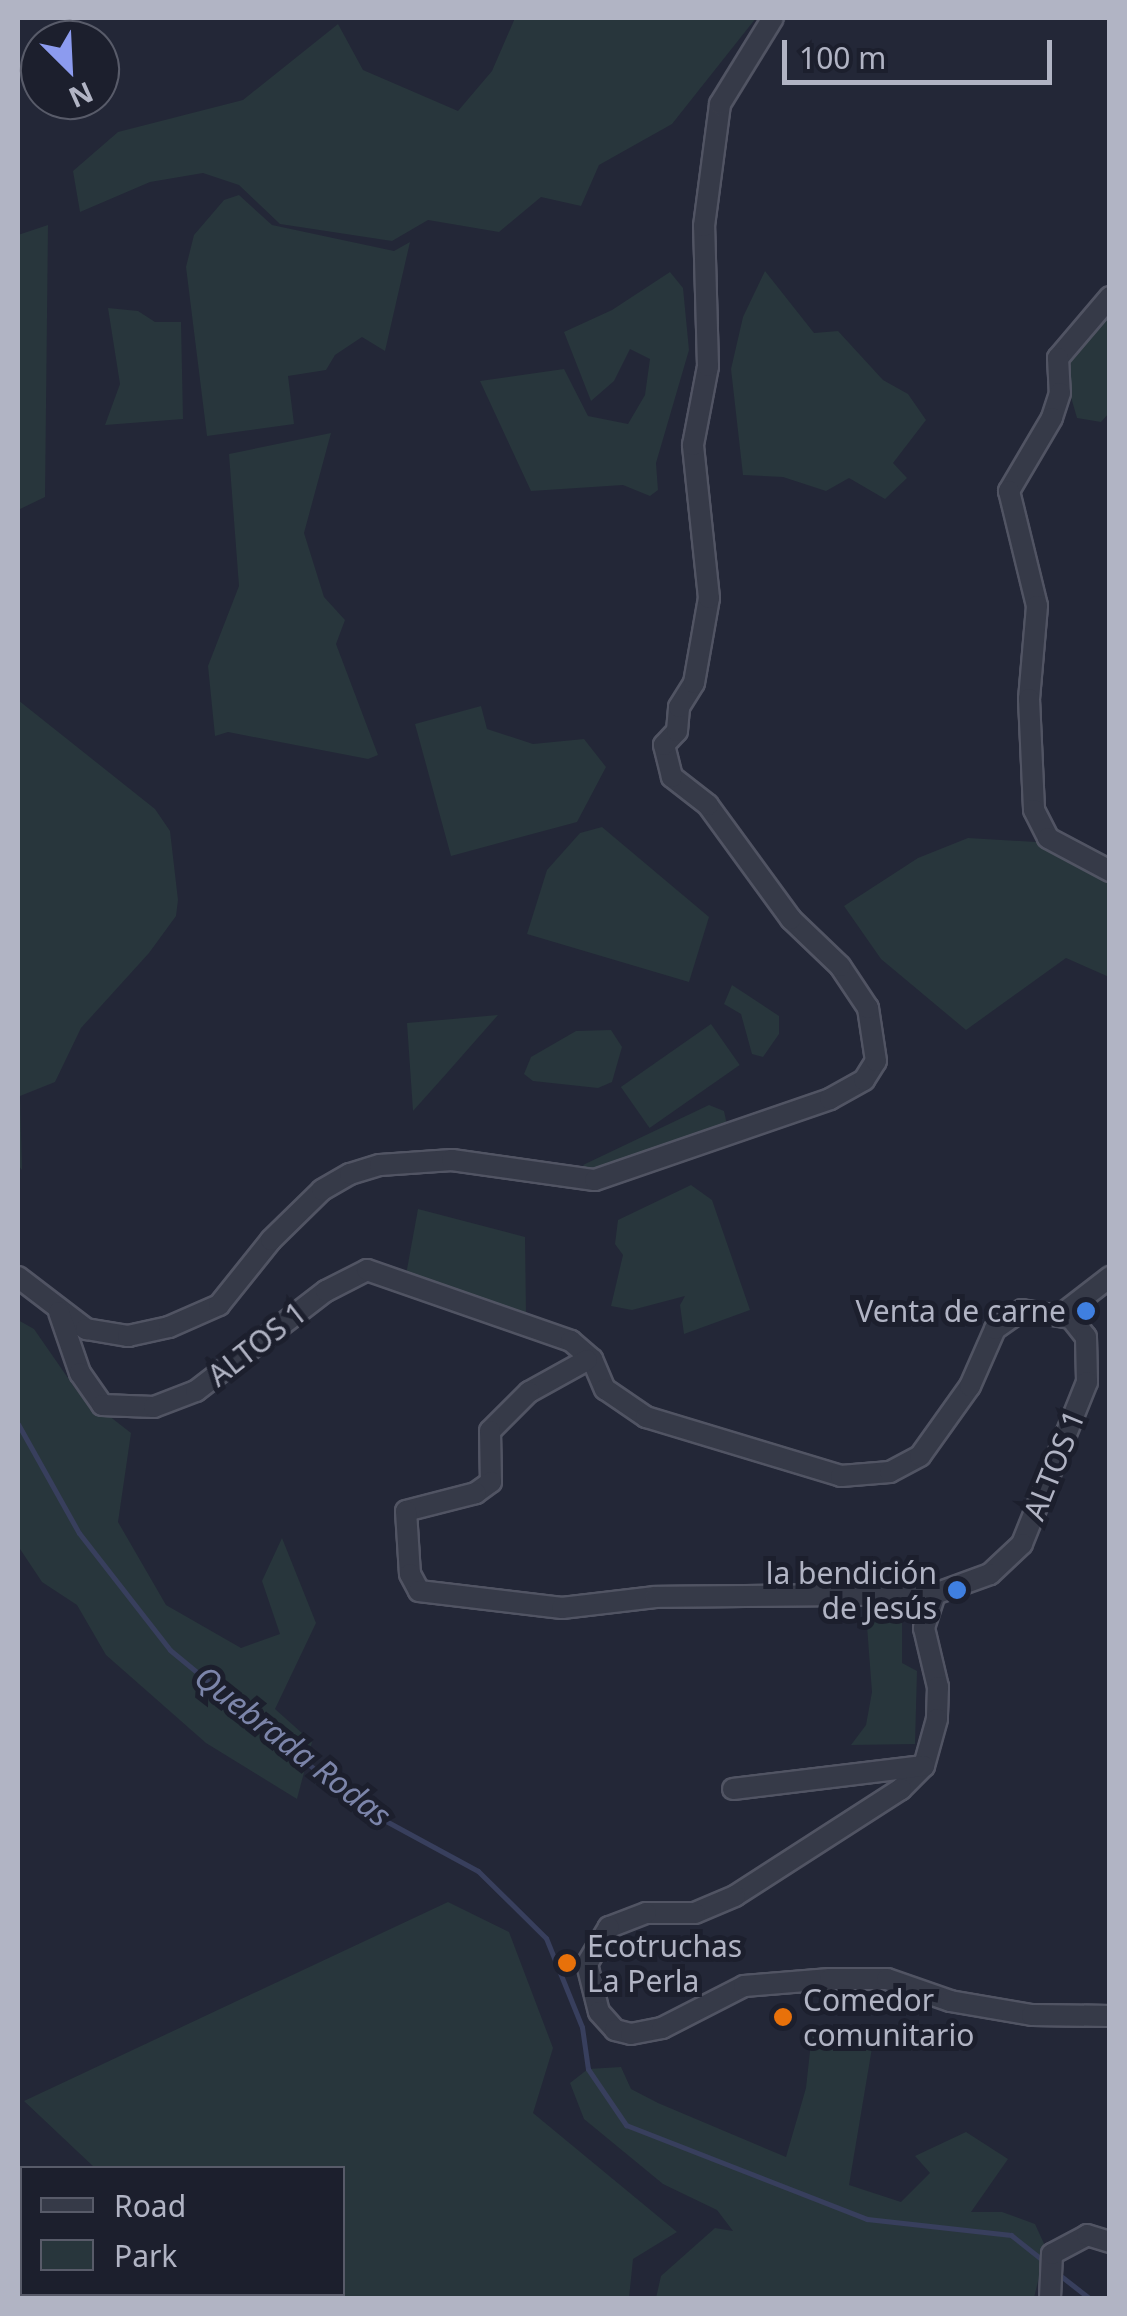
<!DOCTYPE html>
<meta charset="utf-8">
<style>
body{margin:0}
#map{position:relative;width:1127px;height:2316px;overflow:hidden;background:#232737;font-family:"Noto Sans",sans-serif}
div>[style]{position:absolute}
.green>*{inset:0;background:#28363c;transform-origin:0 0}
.stream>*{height:5px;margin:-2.5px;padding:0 2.5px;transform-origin:2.5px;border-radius:2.5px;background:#383f5d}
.roads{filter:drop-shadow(2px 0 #515463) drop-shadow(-2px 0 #515463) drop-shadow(0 2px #515463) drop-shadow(0 -2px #515463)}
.minor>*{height:20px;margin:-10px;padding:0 10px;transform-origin:10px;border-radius:10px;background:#363a48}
.dots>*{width:28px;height:28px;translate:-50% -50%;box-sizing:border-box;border:5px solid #1c1f2d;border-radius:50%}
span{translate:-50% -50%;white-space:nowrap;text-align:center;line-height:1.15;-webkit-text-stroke:10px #1c1f2d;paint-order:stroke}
.poi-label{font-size:30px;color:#b1b4c4}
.right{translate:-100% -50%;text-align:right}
.left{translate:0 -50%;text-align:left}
.street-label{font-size:30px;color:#b1b4c4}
.water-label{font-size:32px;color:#7c85aa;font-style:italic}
.frame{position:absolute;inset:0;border:20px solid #b1b4c4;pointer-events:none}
.legend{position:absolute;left:20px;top:2166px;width:325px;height:130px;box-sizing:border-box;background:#1c1f2d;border:2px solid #585b69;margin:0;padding:12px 18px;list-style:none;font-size:30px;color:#b1b4c4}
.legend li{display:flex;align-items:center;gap:20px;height:50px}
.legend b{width:50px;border:2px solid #585b69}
.north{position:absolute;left:20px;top:20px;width:100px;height:100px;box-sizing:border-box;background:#1c1f2d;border:2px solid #585b69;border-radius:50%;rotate:156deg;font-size:28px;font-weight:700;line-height:40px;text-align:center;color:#b1b4c4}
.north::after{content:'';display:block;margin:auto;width:35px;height:45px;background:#8c9bef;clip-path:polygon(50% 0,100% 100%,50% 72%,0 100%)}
.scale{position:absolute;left:782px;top:40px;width:270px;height:45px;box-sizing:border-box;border:5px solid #b1b4c4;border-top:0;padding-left:12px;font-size:30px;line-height:35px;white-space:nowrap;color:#b1b4c4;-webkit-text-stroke:8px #1c1f2d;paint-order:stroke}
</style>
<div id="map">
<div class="green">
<i style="clip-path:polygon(515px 18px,756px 18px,672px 124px,599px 165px,581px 206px,541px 197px,499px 232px,428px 220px,392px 241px,280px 224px,239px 185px,203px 173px,150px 182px,80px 212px,73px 171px,118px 132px,243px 100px,338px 24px,363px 70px,458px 111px,492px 71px)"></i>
<i style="clip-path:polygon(239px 195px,272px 225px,394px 251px,410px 242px,385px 351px,362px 337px,335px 355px,326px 370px,288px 376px,294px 424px,207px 436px,186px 267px,194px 235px,224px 200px)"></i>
<i style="clip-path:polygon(48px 225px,45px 497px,18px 510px,18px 235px)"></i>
<i style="clip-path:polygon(765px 271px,814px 333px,838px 331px,883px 380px,908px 394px,926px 420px,893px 463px,907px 478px,885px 499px,849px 478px,826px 491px,783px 477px,743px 475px,731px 369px,743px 317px)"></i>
<i style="clip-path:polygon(670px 272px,683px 288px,689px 350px,656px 463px,658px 490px,650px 496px,623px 485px,531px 491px,480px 381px,564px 369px,588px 416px,628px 424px,645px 395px,650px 359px,630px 349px,614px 381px,591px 401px,564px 332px,612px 310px)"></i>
<i style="clip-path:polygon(1109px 304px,1110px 412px,1101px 422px,1077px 418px,1062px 366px)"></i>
<i style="clip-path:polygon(108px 308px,138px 311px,155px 322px,181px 322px,183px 419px,105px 425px,120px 384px)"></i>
<i style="clip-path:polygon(331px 433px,304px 533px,324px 597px,345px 620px,336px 644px,378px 755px,368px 759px,228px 732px,215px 736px,208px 666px,239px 586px,229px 454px)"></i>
<i style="clip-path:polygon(18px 700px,155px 809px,170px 831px,178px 900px,176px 916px,149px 953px,81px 1028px,55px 1082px,20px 1096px,22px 1170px,18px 1165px)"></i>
<i style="clip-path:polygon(481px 706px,487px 729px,533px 744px,584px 739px,606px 767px,577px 822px,451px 856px,415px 724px)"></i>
<i style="clip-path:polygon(602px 827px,709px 917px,689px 982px,527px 934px,547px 870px,580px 833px)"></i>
<i style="clip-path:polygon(968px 838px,1052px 843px,1109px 877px,1109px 977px,1066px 958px,966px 1030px,881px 959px,844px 906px,918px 858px)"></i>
<i style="clip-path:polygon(732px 985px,779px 1016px,779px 1034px,763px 1057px,752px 1054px,741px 1014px,724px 1004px)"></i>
<i style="clip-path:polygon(498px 1015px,447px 1073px,413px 1111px,407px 1023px)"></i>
<i style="left:711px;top:1024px;width:50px;height:110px;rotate:55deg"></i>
<i style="clip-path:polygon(611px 1030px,622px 1047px,612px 1082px,598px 1088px,533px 1081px,524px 1074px,531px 1057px,576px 1031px)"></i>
<i style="clip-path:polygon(709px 1105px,724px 1111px,727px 1125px,592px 1175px,583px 1165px)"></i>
<i style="clip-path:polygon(691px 1185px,712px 1200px,750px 1310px,684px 1334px,680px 1305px,685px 1296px,632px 1310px,611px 1306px,623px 1255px,615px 1244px,618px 1220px)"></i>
<i style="clip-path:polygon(418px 1209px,525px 1237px,526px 1313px,406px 1275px)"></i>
<i style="clip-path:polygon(18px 1320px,34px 1329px,77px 1391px,131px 1433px,118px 1522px,166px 1605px,241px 1648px,280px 1634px,262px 1581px,282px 1538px,316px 1623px,275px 1709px,312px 1742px,297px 1799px,206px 1743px,106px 1655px,77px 1605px,42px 1582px,18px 1546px)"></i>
<i style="clip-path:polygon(866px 1613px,902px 1614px,902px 1663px,917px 1671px,915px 1744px,851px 1745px,866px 1725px,872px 1692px)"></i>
<i style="clip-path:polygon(448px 1902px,509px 1932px,553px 2048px,533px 2113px,677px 2232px,633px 2259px,629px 2298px,231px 2298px,226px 2294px,342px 2294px,342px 2168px,95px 2168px,24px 2101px)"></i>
<i style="clip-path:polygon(875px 2030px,849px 2185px,901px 2202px,930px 2173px,915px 2156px,966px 2132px,1008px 2159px,971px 2212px,1002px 2212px,1035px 2224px,1046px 2248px,1034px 2298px,656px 2298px,661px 2276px,715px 2228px,733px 2231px,717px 2210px,663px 2184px,584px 2119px,570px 2083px,588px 2069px,621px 2067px,631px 2089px,658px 2103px,786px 2157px,806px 2088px,812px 2033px)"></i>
</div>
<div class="stream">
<i style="left:18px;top:1424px;width:125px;rotate:60.8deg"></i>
<i style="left:79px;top:1533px;width:148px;rotate:52.1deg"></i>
<i style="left:170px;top:1650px;width:249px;rotate:39.5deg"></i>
<i style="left:362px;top:1808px;width:132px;rotate:28.5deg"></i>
<i style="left:478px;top:1871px;width:95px;rotate:44.6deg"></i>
<i style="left:546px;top:1938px;width:96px;rotate:68deg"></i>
<i style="left:582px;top:2027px;width:42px;rotate:81.9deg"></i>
<i style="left:588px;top:2069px;width:68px;rotate:55.8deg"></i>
<i style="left:626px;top:2125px;width:259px;rotate:21.3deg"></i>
<i style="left:867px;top:2219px;width:145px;rotate:6.3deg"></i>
<i style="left:1011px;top:2235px;width:43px;rotate:38.5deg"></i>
<i style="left:1057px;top:2273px;width:41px;rotate:38deg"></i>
</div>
<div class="roads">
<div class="minor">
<i style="left:1110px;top:297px;width:80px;rotate:130.4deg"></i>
<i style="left:1058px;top:358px;width:35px;rotate:87deg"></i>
<i style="left:1060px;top:393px;width:26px;rotate:108deg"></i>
<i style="left:1052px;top:418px;width:85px;rotate:120.5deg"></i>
<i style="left:1009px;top:491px;width:118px;rotate:76.3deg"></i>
<i style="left:1037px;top:606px;width:93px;rotate:94.9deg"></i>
<i style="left:1029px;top:699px;width:111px;rotate:87.4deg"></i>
<i style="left:1034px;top:810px;width:31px;rotate:63deg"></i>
<i style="left:1048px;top:838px;width:70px;rotate:28deg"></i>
<i style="left:18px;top:1277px;width:86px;rotate:37.4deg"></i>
<i style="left:86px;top:1329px;width:43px;rotate:9.5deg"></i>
<i style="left:128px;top:1336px;width:42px;rotate:-12.4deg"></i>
<i style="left:169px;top:1327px;width:55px;rotate:-23.7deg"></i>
<i style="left:219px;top:1305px;width:83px;rotate:-51.3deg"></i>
<i style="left:271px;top:1240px;width:71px;rotate:-44.4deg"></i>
<i style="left:322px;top:1190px;width:32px;rotate:-30deg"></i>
<i style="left:350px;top:1174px;width:31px;rotate:-17deg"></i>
<i style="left:380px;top:1165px;width:72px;rotate:-4deg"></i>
<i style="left:452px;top:1160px;width:144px;rotate:8deg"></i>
<i style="left:595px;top:1180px;width:249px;rotate:-19deg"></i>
<i style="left:830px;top:1099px;width:39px;rotate:-29deg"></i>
<i style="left:864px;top:1080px;width:22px;rotate:-58deg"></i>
<i style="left:876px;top:1061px;width:54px;rotate:-98.6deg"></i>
<i style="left:868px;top:1008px;width:50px;rotate:-123.7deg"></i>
<i style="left:840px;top:966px;width:68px;rotate:-136.2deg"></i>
<i style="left:791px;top:919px;width:141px;rotate:-126.1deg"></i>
<i style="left:708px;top:805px;width:46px;rotate:-142.1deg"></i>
<i style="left:672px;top:777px;width:33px;rotate:-104deg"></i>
<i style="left:664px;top:745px;width:19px;rotate:-47deg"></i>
<i style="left:677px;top:731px;width:24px;rotate:-85deg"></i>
<i style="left:679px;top:707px;width:28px;rotate:-58deg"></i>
<i style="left:694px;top:683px;width:86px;rotate:-80deg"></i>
<i style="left:709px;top:598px;width:154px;rotate:-96deg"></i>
<i style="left:693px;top:445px;width:80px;rotate:-79.2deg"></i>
<i style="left:708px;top:366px;width:140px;rotate:-91.6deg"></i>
<i style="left:704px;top:226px;width:123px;rotate:-82.5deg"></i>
<i style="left:720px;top:104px;width:101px;rotate:-58.4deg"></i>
<i style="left:59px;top:1312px;width:65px;rotate:71deg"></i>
<i style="left:80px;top:1373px;width:39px;rotate:55deg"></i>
<i style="left:102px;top:1405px;width:52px;rotate:2.2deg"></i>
<i style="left:154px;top:1407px;width:45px;rotate:-20.9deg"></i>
<i style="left:196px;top:1391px;width:164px;rotate:-37.6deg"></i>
<i style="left:326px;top:1291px;width:46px;rotate:-27.1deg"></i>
<i style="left:367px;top:1270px;width:216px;rotate:19.2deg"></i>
<i style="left:571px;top:1341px;width:28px;rotate:41deg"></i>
<i style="left:592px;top:1359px;width:33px;rotate:67deg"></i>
<i style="left:605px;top:1389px;width:50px;rotate:34.3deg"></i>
<i style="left:646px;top:1417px;width:204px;rotate:16.8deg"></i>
<i style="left:841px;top:1476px;width:49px;rotate:-4.7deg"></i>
<i style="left:890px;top:1472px;width:34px;rotate:-28deg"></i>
<i style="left:920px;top:1456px;width:86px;rotate:-54.5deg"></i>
<i style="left:970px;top:1386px;width:62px;rotate:-66.3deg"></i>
<i style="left:995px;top:1329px;width:33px;rotate:-35deg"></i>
<i style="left:1022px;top:1310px;width:50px;rotate:9.3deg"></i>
<i style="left:1071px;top:1318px;width:24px;rotate:52deg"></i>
<i style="left:1086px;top:1337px;width:45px;rotate:88.7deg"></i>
<i style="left:1087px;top:1382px;width:175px;rotate:111.9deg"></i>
<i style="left:1022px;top:1544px;width:44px;rotate:136.8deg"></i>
<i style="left:990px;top:1574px;width:59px;rotate:160deg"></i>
<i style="left:935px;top:1594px;width:36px;rotate:108deg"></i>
<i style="left:924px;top:1628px;width:61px;rotate:76.7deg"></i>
<i style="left:938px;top:1687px;width:32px;rotate:92deg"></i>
<i style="left:937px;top:1719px;width:49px;rotate:105.5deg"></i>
<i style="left:924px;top:1766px;width:33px;rotate:135deg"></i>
<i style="left:901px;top:1789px;width:197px;rotate:147.2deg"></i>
<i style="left:735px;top:1896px;width:43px;rotate:157deg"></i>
<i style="left:695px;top:1913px;width:49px;rotate:180deg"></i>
<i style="left:646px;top:1913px;width:40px;rotate:159deg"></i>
<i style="left:609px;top:1927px;width:43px;rotate:120.7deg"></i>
<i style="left:587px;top:1964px;width:49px;rotate:76deg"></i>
<i style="left:599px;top:2012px;width:24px;rotate:48deg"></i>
<i style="left:615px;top:2030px;width:16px;rotate:14deg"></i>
<i style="left:631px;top:2034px;width:32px;rotate:-11deg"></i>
<i style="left:662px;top:2028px;width:92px;rotate:-27.1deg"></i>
<i style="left:744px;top:1986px;width:86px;rotate:-4.7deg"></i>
<i style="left:830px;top:1979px;width:57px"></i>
<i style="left:887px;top:1979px;width:67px;rotate:19.2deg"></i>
<i style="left:950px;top:2001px;width:83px;rotate:9.7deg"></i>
<i style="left:1032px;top:2015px;width:78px;rotate:0.7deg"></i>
<i style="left:1062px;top:1314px;width:61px;rotate:-37.6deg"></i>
<i style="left:587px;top:1360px;width:66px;rotate:151.1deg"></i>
<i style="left:529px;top:1392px;width:55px;rotate:135deg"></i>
<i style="left:490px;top:1431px;width:51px;rotate:88.9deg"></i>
<i style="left:491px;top:1482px;width:19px;rotate:144deg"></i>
<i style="left:476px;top:1493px;width:72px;rotate:165.6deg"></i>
<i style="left:406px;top:1511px;width:63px;rotate:86.4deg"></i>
<i style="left:410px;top:1574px;width:19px;rotate:62deg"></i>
<i style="left:419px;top:1591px;width:144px;rotate:6.8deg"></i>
<i style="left:562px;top:1608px;width:94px;rotate:-6.7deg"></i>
<i style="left:655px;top:1597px;width:280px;rotate:-0.6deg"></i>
<i style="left:733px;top:1789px;width:192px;rotate:-6.9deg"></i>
<i style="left:1050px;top:2298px;width:44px;rotate:-87.4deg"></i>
<i style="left:1052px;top:2254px;width:40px;rotate:-28deg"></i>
<i style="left:1087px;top:2235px;width:24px;rotate:17deg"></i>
</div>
</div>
<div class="dots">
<i style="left:1086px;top:1311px;background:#3f7fe0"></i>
<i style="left:957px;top:1590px;background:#3f7fe0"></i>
<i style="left:567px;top:1963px;background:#e8710a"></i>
<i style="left:783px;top:2017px;background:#e8710a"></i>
</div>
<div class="poi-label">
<span class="right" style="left:1066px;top:1311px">Venta de carne</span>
<span class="right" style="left:937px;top:1590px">la bendición<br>de Jesús</span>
<span class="left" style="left:587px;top:1963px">Ecotruchas<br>La Perla</span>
<span class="left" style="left:803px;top:2017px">Comedor<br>comunitario</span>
</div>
<div class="street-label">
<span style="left:257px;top:1344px;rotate:-38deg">ALTOS 1</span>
<span style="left:1054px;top:1465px;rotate:-68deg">ALTOS 1</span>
</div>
<div class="water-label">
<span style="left:293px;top:1746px;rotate:38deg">Quebrada Rodas</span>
</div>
<div class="frame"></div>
<ul class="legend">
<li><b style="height:12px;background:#363a48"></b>Road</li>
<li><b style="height:28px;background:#28363c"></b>Park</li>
</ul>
<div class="north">N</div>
<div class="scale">100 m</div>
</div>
